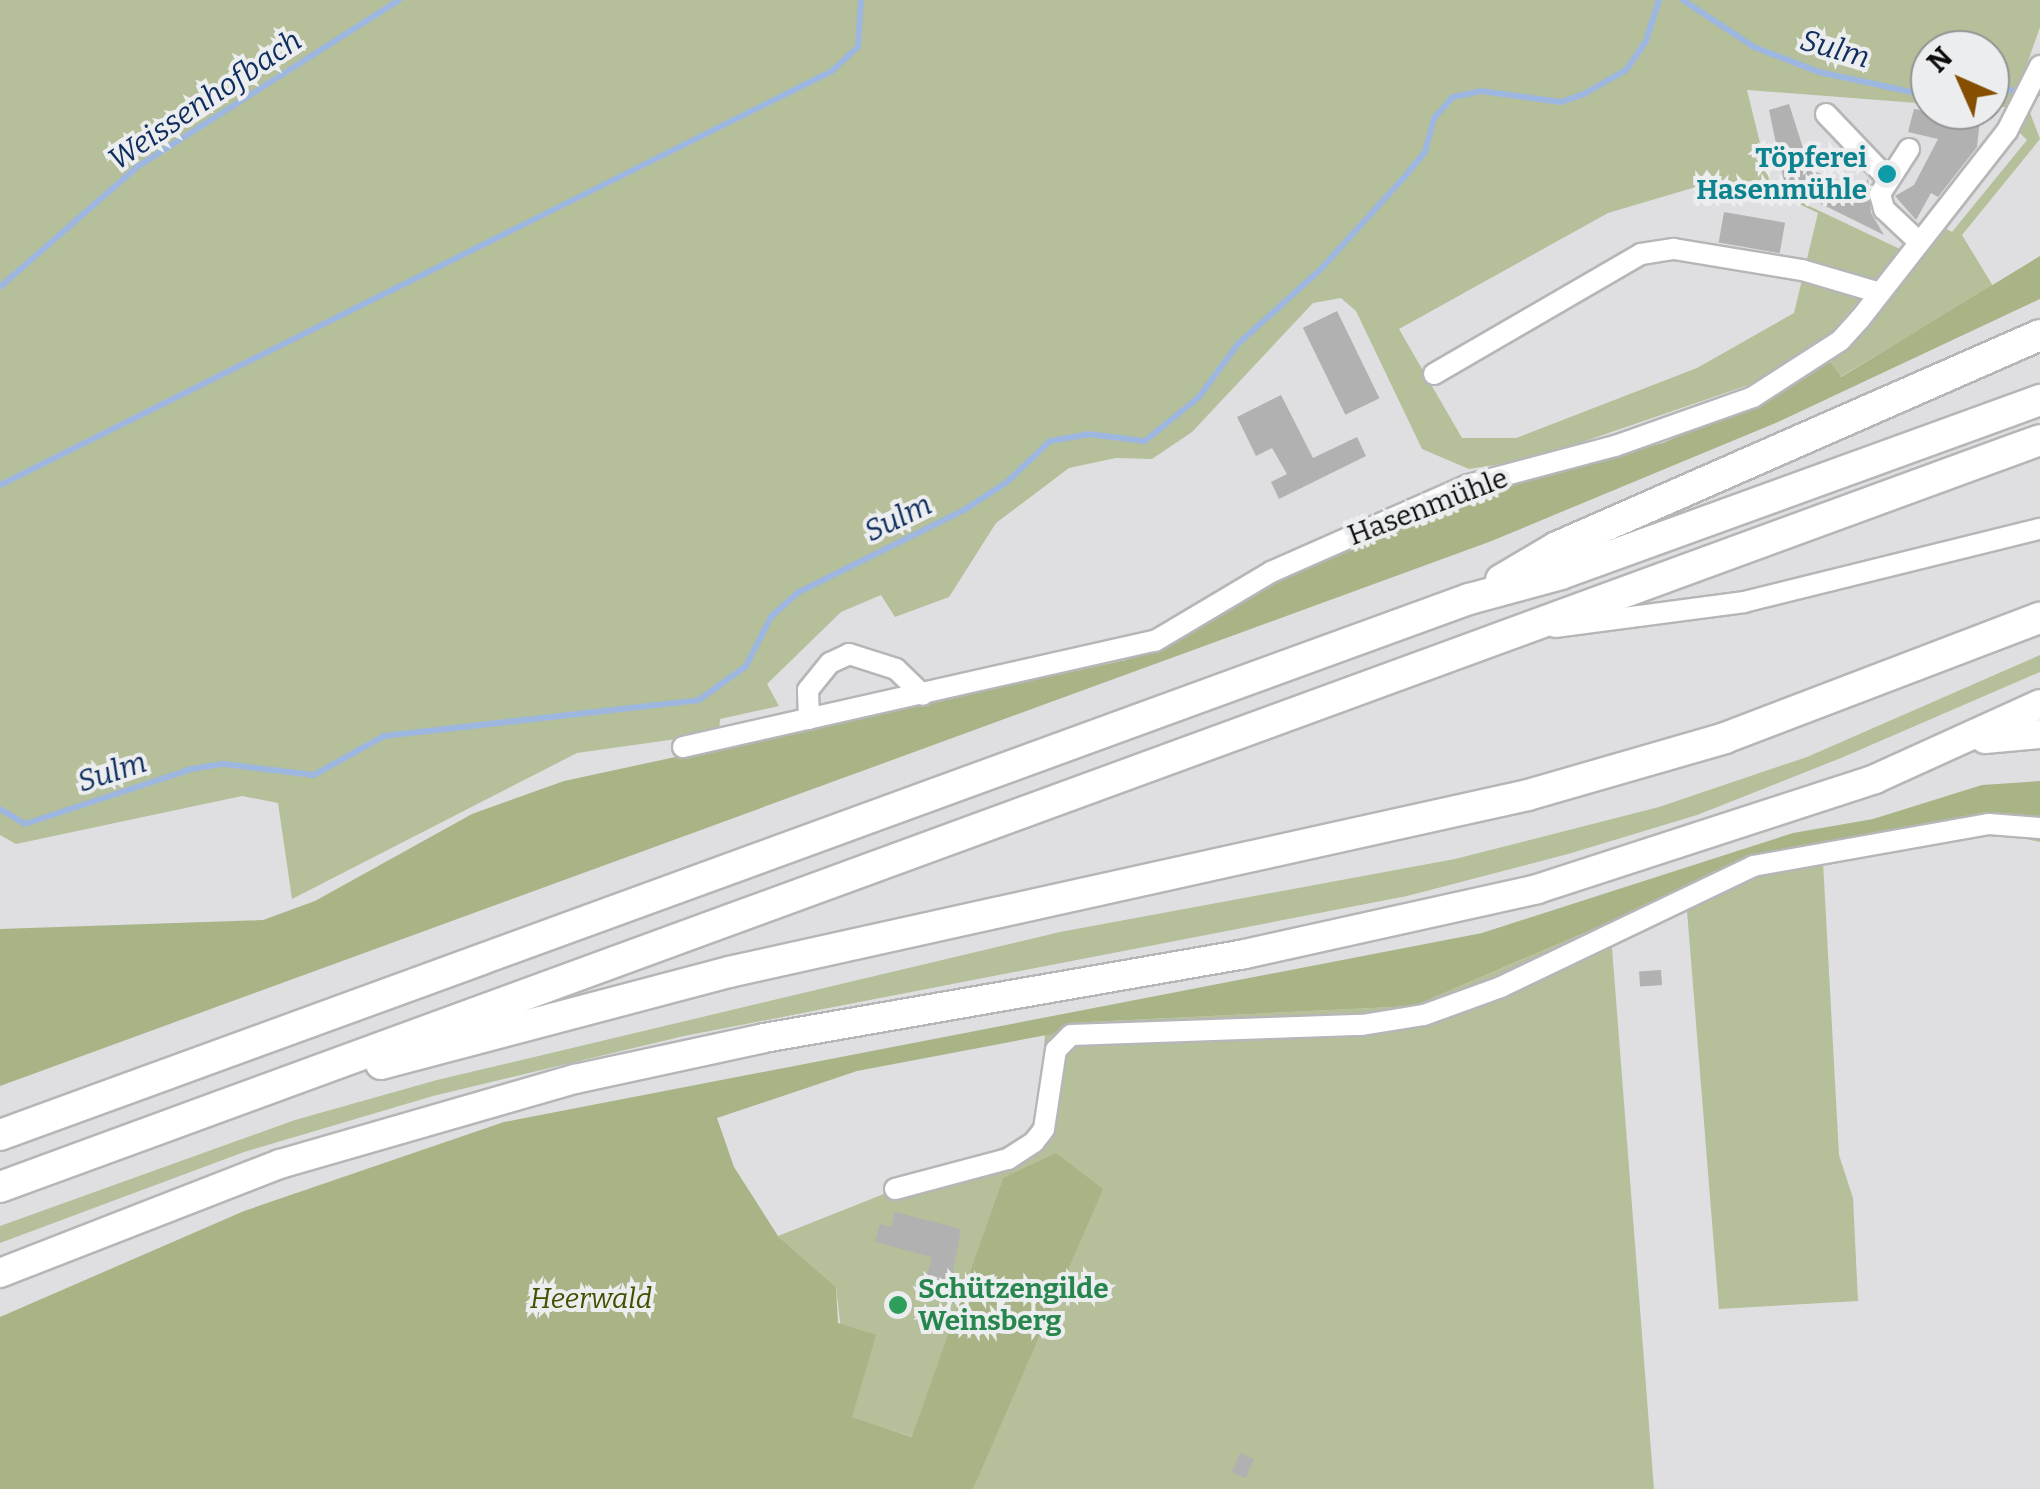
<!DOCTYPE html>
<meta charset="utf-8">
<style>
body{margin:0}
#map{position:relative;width:2040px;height:1489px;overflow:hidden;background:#dfdfe1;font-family:Bitter,serif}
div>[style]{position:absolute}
.green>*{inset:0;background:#b5bf99}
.forest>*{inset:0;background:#a8b486}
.stream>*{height:6px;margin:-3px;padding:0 3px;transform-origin:3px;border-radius:3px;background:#9db7e0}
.building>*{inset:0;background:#b1b1b2;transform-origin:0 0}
.roads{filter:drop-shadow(2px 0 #b6b6b8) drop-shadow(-2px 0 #b6b6b8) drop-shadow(0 2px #b6b6b8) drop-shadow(0 -2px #b6b6b8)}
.minor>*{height:20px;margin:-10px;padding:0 10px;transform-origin:10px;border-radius:10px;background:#fff}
.major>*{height:28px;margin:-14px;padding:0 14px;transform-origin:14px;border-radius:14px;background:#fff}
.highway>*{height:30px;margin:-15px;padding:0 15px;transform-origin:15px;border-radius:15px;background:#fff}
.dots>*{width:28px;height:28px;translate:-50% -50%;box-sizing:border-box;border:5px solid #ecedee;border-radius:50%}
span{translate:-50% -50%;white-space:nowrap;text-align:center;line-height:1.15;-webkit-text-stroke:8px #ecedee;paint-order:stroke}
.culture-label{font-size:28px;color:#0d838f;font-weight:700}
.right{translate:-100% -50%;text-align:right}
.street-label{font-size:28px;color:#0d0d0e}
.leisure-label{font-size:28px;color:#27864d;font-weight:700}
.left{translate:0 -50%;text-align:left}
.park-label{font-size:28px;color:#435001;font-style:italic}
.water-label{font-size:30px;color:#0f2e5f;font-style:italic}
.north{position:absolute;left:1910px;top:30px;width:100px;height:100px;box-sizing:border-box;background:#ecedee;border:2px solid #939394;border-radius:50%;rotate:315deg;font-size:28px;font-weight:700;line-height:40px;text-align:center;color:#0d0d0e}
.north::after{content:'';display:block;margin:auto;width:35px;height:45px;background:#854e00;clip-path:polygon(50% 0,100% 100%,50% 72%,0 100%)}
</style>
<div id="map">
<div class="green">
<i style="clip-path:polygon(evenodd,0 0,2040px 0,2040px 27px,2012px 107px,1990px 107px,1990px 50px,1930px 50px,1930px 104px,1747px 90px,1771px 188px,1902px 250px,1829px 335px,1757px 382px,1533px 459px,1469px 469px,1422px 449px,1356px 311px,1341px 298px,1313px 303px,1192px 432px,1152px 459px,1116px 458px,1069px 468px,996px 523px,949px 597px,895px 617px,881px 595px,841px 612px,767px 684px,779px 706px,720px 719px,719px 733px,577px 753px,292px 899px,278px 803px,242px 796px,16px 844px,0 835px,0 0,1716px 181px,1776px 193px,1818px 213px,1794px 313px,1697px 368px,1516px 438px,1462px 438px,1399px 329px,1608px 213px,1716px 181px)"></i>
<i style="clip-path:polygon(2029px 110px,2040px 139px,1962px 235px,1993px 286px,1840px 377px,1829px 360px,1943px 227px,1952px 232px,2027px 140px,2019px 132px)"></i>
<i style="clip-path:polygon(2040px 655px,2040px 672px,1841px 758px,1697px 815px,1568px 854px,1407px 896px,684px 1036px,433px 1096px,244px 1152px,0 1243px,0 1226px,295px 1120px,437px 1080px,1060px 932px,1455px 859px,1659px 807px,1807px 757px)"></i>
<i style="clip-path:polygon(2023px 812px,2040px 817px,2040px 842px,1995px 832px,1823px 862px,1839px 1155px,1853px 1198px,1858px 1301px,1719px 1309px,1685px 886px,1770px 853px)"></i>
<i style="clip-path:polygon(1610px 922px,1654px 1489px,973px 1489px,996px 1429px,1003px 1178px,913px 1437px,851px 1417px,836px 1287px,778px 1236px,1025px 1138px,1039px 1110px,1045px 1035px,1070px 1023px,1414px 1006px)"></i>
</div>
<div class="forest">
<i style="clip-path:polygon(2040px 256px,2040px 299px,1778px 422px,1489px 542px,0 1086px,0 929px,263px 920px,315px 901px,472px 814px,564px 781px,1126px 660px,1214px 617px,1277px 577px,1468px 492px,1663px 443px,1780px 391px,1829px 360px,1841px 377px)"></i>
<i style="clip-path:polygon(2040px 781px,2040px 817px,1993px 813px,1770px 853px,1414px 1006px,1070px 1023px,1052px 1034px,857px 1071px,717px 1118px,734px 1167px,778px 1236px,836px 1287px,838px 1323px,876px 1335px,852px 1417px,912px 1437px,1003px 1178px,1056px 1153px,1103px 1189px,973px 1489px,0 1489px,0 1317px,244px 1211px,504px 1122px,1482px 933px,1793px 833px,1873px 819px,1982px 785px)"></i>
</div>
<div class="stream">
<i style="left:1683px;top:0;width:85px;rotate:33.5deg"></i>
<i style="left:1754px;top:47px;width:70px;rotate:21deg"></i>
<i style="left:1819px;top:72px;width:114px;rotate:12.2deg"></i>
<i style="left:1990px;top:88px;width:50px;rotate:5.7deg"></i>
<i style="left:0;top:287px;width:182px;rotate:-41.2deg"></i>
<i style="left:137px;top:167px;width:311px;rotate:-32.5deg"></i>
<i style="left:0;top:485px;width:929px;rotate:-26.45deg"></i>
<i style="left:832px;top:71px;width:35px;rotate:-43deg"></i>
<i style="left:858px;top:47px;width:47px;rotate:-86.3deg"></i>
<i style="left:0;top:809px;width:29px;rotate:31deg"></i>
<i style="left:25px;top:824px;width:175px;rotate:-18.3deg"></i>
<i style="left:191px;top:769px;width:33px;rotate:-9deg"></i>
<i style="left:224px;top:764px;width:91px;rotate:7deg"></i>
<i style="left:314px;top:775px;width:80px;rotate:-29.1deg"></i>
<i style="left:384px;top:736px;width:317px;rotate:-6.5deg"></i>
<i style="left:699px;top:700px;width:58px;rotate:-35.9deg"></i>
<i style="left:746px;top:666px;width:55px;rotate:-63deg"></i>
<i style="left:771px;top:617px;width:38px;rotate:-42deg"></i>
<i style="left:799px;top:592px;width:184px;rotate:-26.4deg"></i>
<i style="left:964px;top:510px;width:51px;rotate:-33.1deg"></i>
<i style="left:1007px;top:482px;width:59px;rotate:-43.6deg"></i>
<i style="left:1050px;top:441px;width:39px;rotate:-10deg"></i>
<i style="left:1088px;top:434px;width:57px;rotate:7deg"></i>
<i style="left:1145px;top:441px;width:70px;rotate:-39.2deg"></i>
<i style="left:1199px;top:397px;width:66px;rotate:-53.7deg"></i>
<i style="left:1238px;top:344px;width:110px;rotate:-42.1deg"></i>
<i style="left:1320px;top:270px;width:130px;rotate:-47.8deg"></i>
<i style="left:1407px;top:174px;width:28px;rotate:-51deg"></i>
<i style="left:1425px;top:152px;width:35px;rotate:-75deg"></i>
<i style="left:1434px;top:118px;width:28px;rotate:-48deg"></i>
<i style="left:1453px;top:97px;width:29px;rotate:-12deg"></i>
<i style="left:1481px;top:91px;width:81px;rotate:7.8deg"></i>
<i style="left:1561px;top:102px;width:24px;rotate:-19deg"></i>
<i style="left:1584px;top:94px;width:48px;rotate:-29.7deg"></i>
<i style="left:1626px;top:70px;width:35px;rotate:-55deg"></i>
<i style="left:1646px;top:41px;width:43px;rotate:-72.4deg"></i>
</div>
<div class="building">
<i style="clip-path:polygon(1789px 104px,1810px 170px,1864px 189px,1868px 178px,1871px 213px,1884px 235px,1785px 186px,1769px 110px)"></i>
<i style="clip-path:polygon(1914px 109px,1980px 120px,1977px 147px,1938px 197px,1931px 193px,1916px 220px,1895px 196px,1914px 185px,1938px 139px,1908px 132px)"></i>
<i style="left:1724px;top:212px;width:62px;height:31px;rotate:10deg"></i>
<i style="left:1337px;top:311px;width:97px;height:38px;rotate:64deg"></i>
<i style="clip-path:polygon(1281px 395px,1313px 458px,1357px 437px,1366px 456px,1279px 499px,1271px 482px,1287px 474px,1272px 448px,1256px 456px,1237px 417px)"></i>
<i style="left:1661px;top:970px;width:15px;height:22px;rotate:86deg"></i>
<i style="clip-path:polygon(895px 1212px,961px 1229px,947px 1303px,921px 1296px,932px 1257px,875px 1242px,880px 1224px,891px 1227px)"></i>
<i style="left:1240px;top:1453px;width:15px;height:21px;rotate:23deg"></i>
</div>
<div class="roads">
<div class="minor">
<i style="left:1826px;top:114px;width:91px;rotate:46.3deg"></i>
<i style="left:1909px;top:149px;width:54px;rotate:122.8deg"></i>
<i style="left:1880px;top:194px;width:16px;rotate:75deg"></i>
<i style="left:1884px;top:209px;width:47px;rotate:43.3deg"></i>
<i style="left:1434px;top:374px;width:239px;rotate:-30.1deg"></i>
<i style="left:1641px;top:254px;width:33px;rotate:-9deg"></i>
<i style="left:1674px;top:249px;width:130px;rotate:9.3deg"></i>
<i style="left:1802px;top:270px;width:81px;rotate:16.4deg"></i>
<i style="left:1555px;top:627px;width:191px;rotate:-7.5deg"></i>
<i style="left:1744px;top:602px;width:305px;rotate:-13.9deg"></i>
<i style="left:809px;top:719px;width:29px;rotate:-92deg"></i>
<i style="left:808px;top:690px;width:35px;rotate:-51deg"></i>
<i style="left:830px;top:663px;width:21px;rotate:-25deg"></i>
<i style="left:849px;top:654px;width:49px;rotate:17.7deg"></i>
<i style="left:896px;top:669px;width:37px;rotate:44deg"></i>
<i style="left:683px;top:747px;width:484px;rotate:-12.7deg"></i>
<i style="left:1155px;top:641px;width:135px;rotate:-30.7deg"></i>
<i style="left:1271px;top:572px;width:215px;rotate:-23.8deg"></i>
<i style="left:1468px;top:485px;width:152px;rotate:-14.9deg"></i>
<i style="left:1615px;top:446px;width:146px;rotate:-19.5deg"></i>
<i style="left:1753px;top:397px;width:103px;rotate:-32.8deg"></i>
<i style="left:1840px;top:341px;width:30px;rotate:-48deg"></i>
<i style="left:1860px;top:319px;width:239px;rotate:-52deg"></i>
<i style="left:2007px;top:131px;width:73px;rotate:-63.1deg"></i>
<i style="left:895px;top:1189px;width:117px;rotate:-14.9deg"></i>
<i style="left:1008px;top:1159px;width:31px;rotate:-33deg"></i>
<i style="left:1034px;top:1142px;width:16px;rotate:-52deg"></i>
<i style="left:1044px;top:1129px;width:80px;rotate:-81.4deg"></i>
<i style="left:1056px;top:1050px;width:21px;rotate:-45deg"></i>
<i style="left:1071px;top:1035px;width:291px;rotate:-2deg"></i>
<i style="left:1362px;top:1025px;width:63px;rotate:-9.2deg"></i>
<i style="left:1424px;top:1015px;width:82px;rotate:-20deg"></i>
<i style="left:1501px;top:987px;width:280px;rotate:-25.6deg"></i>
<i style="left:1753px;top:866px;width:240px;rotate:-10.1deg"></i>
<i style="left:1989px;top:824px;width:51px;rotate:4.5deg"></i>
</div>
<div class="major">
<i style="left:1985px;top:739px;width:55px;rotate:-5.2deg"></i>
<i style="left:0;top:1273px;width:300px;rotate:-21.3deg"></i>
<i style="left:280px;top:1164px;width:307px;rotate:-16.1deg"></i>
<i style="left:575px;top:1079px;width:193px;rotate:-12.2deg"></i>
<i style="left:764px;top:1038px;width:488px;rotate:-9.9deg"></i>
<i style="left:1245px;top:954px;width:299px;rotate:-12.5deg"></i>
<i style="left:1537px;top:889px;width:355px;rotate:-18deg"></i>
<i style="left:1875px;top:779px;width:181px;rotate:-24.4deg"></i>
</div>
<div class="highway">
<i style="left:1501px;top:580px;width:65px;rotate:-30.5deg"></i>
<i style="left:1557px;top:547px;width:527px;rotate:-23.7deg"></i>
<i style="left:381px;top:1064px;width:360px;rotate:-14.8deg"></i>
<i style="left:729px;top:972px;width:818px;rotate:-12.49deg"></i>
<i style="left:1528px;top:795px;width:205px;rotate:-16.1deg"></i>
<i style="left:1725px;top:738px;width:337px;rotate:-20.9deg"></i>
<i style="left:0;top:1135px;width:1564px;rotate:-20.05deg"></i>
<i style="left:1469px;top:599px;width:95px;rotate:-15.2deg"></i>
<i style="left:1561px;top:574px;width:510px;rotate:-19.96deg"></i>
<i style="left:0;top:1187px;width:2172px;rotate:-20.11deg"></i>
</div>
</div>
<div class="dots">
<i style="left:1887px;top:174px;background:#0f9aa8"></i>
<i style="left:898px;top:1305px;background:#2e9e5b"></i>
</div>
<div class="culture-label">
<span class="right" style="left:1867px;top:174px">Töpferei<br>Hasenmühle</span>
</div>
<div class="street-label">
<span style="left:1428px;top:507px;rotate:-21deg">Hasenmühle</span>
</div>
<div class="leisure-label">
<span class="left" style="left:918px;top:1305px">Schützengilde<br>Weinsberg</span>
</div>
<div class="park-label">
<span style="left:591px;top:1299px">Heerwald</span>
</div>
<div class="water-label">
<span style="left:1835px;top:49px;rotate:16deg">Sulm</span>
<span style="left:205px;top:100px;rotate:-34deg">Weissenhofbach</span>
<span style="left:898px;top:518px;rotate:-26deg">Sulm</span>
<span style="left:112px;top:772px;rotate:-18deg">Sulm</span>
</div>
<div class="north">N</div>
</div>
